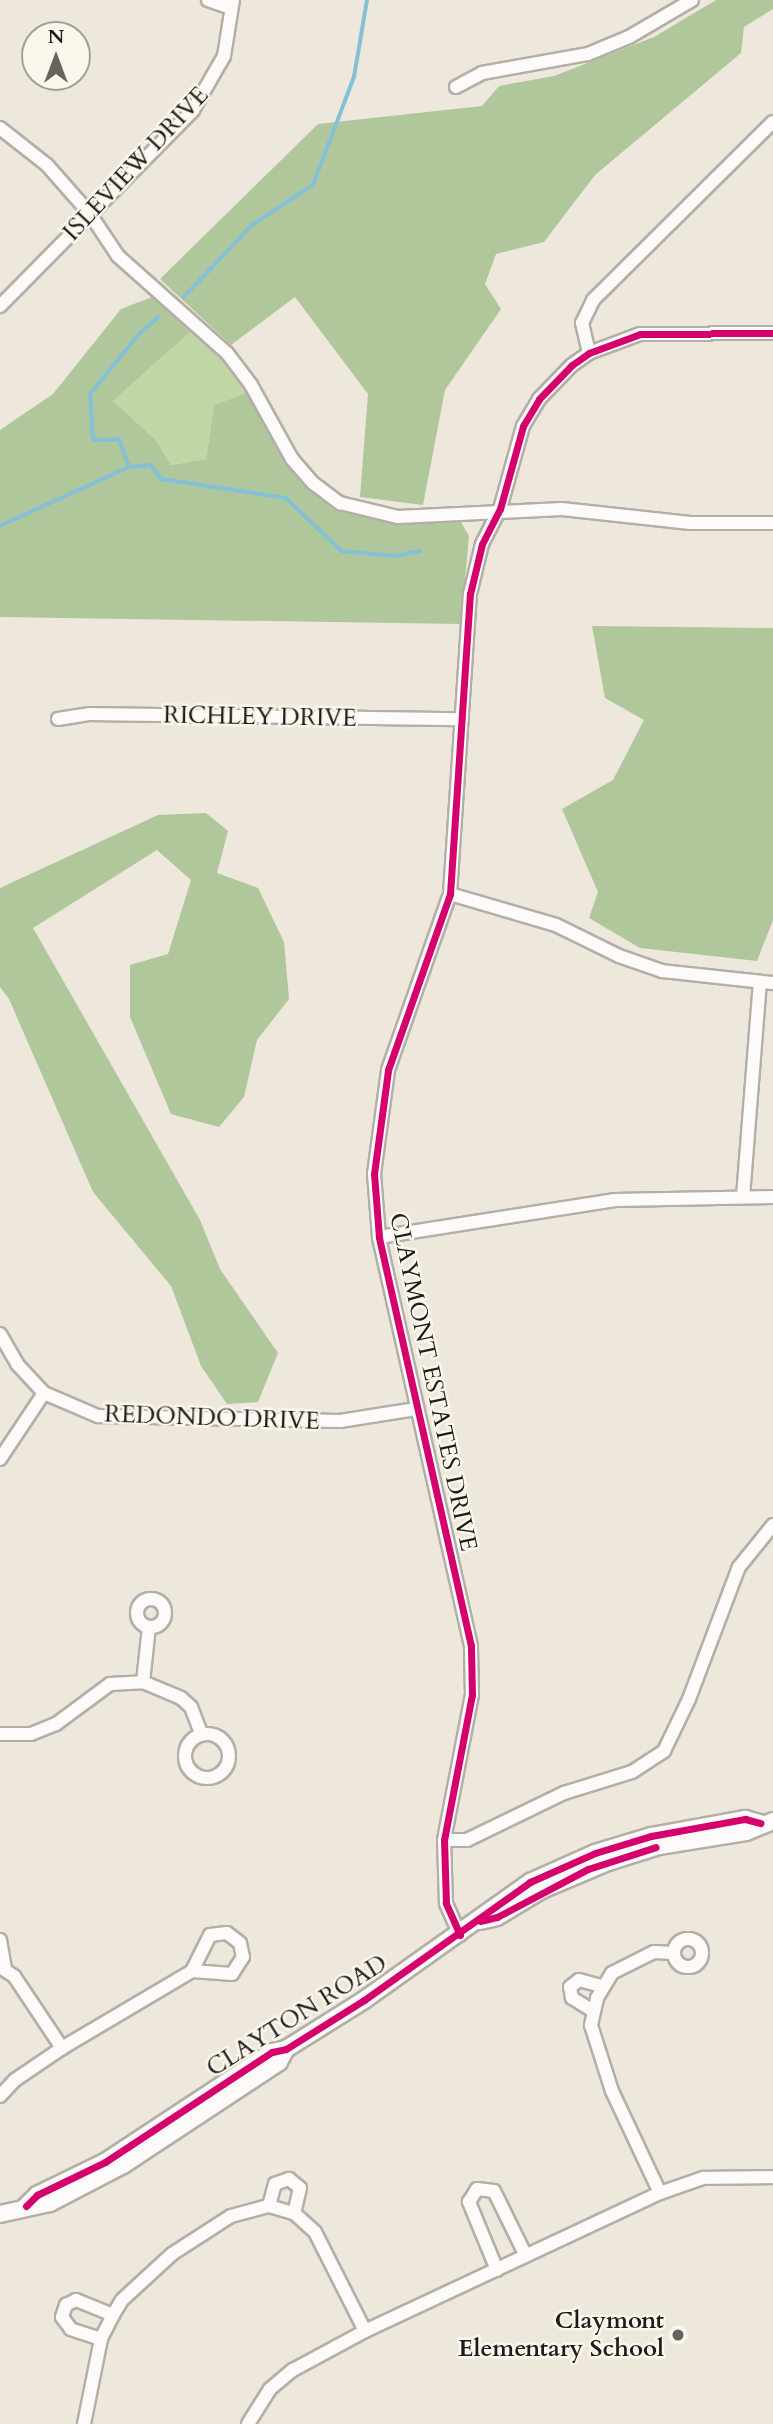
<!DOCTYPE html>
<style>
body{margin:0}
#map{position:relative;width:773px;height:2424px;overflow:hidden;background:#eee7db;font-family:Cardo,serif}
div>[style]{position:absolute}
.green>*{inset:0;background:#c1d6a4}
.forest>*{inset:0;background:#b0c79c}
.stream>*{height:3.5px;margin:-1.75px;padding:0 1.75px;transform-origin:1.75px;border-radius:1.75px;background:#84c0d6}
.roads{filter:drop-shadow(2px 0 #b3afa8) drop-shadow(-2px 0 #b3afa8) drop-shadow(0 2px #b3afa8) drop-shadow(0 -2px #b3afa8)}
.minor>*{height:12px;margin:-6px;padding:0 6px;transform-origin:6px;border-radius:6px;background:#fcfbfa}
.minor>.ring{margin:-6px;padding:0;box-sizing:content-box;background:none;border:12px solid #fcfbfa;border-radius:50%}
.major>*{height:16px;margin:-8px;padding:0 8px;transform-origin:8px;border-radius:8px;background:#fcfbfa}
.cycleway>*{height:7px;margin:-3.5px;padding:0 3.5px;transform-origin:3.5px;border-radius:3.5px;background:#d6006c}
.dots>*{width:19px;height:19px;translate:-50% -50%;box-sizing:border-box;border:4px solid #fbf7ec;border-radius:50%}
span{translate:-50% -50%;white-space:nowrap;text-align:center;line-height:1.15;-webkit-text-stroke:5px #fbf7ec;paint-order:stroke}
.street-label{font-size:24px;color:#1c1c1c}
.poi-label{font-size:24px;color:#1c1c1c;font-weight:700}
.right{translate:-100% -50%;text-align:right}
.north{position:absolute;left:21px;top:21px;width:70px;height:70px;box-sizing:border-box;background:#fbf7ec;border:2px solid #a29f99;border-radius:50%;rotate:0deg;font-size:19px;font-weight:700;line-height:28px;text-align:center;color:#1c1c1c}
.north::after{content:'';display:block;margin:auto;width:24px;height:32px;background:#66635f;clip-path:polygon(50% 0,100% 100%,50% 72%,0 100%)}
</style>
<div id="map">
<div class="green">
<i style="clip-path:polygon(190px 332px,225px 361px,246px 393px,214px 405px,206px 459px,171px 465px,156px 440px,113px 401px)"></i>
</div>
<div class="forest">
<i style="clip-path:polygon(716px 0,773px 0,773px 9px,744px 27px,741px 53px,595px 175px,544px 242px,496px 254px,485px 284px,501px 309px,445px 390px,423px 505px,360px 497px,368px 394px,295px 297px,231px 345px,160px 279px,318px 124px,482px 106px,499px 86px,554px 76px,654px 37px)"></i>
<i style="clip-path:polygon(152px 297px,190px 332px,113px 401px,156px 440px,171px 465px,206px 459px,214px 405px,246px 393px,300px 482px,322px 498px,352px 513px,390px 522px,461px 522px,469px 536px,461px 624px,0 617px,0 430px,53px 394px,121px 309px)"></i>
<i style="clip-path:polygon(592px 626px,773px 628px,773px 920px,757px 961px,640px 948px,589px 918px,598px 892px,562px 809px,613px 780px,644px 720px,605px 698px)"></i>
<i style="clip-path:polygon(206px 813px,228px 831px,217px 873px,258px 888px,284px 942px,289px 999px,257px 1040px,244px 1097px,219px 1127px,171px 1114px,130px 1017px,130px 965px,168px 954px,191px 880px,157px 850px,33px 928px,200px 1220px,220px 1269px,278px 1353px,258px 1402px,227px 1404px,201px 1366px,171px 1286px,93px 1192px,9px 999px,0 987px,0 888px,158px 815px)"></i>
</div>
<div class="stream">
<i style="left:184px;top:297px;width:99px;rotate:-46.6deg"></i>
<i style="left:252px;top:225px;width:73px;rotate:-33.3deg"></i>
<i style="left:313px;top:185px;width:116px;rotate:-69.2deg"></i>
<i style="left:354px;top:77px;width:78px;rotate:-80.4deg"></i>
<i style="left:129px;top:467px;width:22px;rotate:-5deg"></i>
<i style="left:151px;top:465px;width:18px;rotate:52deg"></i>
<i style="left:162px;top:479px;width:125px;rotate:8.7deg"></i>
<i style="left:286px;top:498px;width:77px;rotate:43.4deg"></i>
<i style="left:342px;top:551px;width:54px;rotate:5.3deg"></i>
<i style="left:396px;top:556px;width:25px;rotate:-12deg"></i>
<i style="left:0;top:526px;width:142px;rotate:-24.6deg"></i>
<i style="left:129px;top:467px;width:29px;rotate:-110deg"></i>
<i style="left:119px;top:440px;width:26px;rotate:180deg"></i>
<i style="left:93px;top:440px;width:46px;rotate:-93.7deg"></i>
<i style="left:90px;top:394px;width:80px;rotate:-50.6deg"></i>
<i style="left:141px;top:332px;width:23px;rotate:-40deg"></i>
</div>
<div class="roads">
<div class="minor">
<i style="left:208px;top:0;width:24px;rotate:19deg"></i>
<i style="left:456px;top:87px;width:30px;rotate:-28deg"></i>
<i style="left:482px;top:73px;width:108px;rotate:-10.2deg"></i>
<i style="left:588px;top:54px;width:44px;rotate:-22.5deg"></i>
<i style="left:629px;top:37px;width:73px;rotate:-30.4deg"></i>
<i style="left:0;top:128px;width:60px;rotate:38.2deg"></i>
<i style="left:47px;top:165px;width:65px;rotate:48.7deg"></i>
<i style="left:90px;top:214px;width:50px;rotate:56.3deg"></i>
<i style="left:118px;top:256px;width:146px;rotate:41.7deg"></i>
<i style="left:227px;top:353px;width:40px;rotate:53deg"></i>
<i style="left:251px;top:385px;width:85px;rotate:61deg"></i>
<i style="left:292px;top:459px;width:32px;rotate:49deg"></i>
<i style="left:313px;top:483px;width:34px;rotate:37deg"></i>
<i style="left:340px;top:503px;width:60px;rotate:13.6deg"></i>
<i style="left:398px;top:517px;width:164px;rotate:-2.8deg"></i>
<i style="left:562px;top:509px;width:129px;rotate:6.2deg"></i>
<i style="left:690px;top:523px;width:83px"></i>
<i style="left:0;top:306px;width:275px;rotate:-45.4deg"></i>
<i style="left:193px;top:110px;width:62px;rotate:-60.1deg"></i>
<i style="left:224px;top:56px;width:57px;rotate:-80.9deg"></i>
<i style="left:589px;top:353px;width:31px;rotate:-103deg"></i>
<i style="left:582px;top:323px;width:25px;rotate:-64deg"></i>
<i style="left:593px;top:300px;width:253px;rotate:-44.7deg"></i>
<i style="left:58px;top:719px;width:31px;rotate:-9deg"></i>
<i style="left:89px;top:714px;width:373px;rotate:0.8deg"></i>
<i style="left:450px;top:894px;width:110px;rotate:16.3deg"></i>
<i style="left:556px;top:925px;width:70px;rotate:26.2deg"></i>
<i style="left:619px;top:956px;width:46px;rotate:19.2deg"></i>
<i style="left:662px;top:971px;width:112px;rotate:6.2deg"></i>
<i style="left:743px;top:1197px;width:215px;rotate:-85.5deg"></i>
<i style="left:379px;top:1237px;width:239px;rotate:-8.9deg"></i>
<i style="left:615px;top:1200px;width:158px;rotate:-1.1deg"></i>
<i style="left:0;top:1334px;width:34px;rotate:60deg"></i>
<i style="left:17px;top:1364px;width:40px;rotate:47deg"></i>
<i style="left:44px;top:1393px;width:59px;rotate:23.1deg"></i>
<i style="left:98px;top:1416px;width:242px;rotate:1.2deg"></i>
<i style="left:340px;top:1421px;width:77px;rotate:-9deg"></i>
<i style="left:0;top:1459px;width:79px;rotate:-56.3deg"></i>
<i class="ring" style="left:137px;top:1599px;width:16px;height:16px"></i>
<i style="left:143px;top:1682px;width:55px;rotate:-83.8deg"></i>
<i style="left:0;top:1734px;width:31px"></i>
<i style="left:31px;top:1734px;width:27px;rotate:-22deg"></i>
<i style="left:56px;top:1724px;width:67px;rotate:-36.5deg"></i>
<i style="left:110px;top:1684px;width:33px;rotate:-3deg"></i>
<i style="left:143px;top:1682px;width:41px;rotate:22.8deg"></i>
<i style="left:181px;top:1698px;width:13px;rotate:42deg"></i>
<i style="left:191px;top:1707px;width:30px;rotate:69deg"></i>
<i class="ring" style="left:185px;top:1734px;width:32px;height:32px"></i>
<i style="left:444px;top:1840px;width:23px"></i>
<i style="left:467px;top:1840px;width:108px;rotate:-25.9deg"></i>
<i style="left:564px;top:1793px;width:71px;rotate:-17.2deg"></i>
<i style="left:632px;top:1772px;width:38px;rotate:-33deg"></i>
<i style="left:664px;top:1751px;width:58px;rotate:-64.3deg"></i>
<i style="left:689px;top:1699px;width:141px;rotate:-69.3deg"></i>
<i style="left:739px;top:1567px;width:54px;rotate:-51deg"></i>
<i style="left:460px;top:1935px;width:35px;rotate:-114deg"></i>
<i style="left:446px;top:1903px;width:63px;rotate:-91.8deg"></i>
<i style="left:444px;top:1840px;width:148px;rotate:-79.1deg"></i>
<i style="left:472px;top:1695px;width:49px;rotate:-91.2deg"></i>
<i style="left:471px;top:1646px;width:419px;rotate:-102.7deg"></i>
<i style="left:379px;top:1237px;width:63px;rotate:-94.5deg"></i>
<i style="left:374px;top:1174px;width:105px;rotate:-82.3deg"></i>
<i style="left:388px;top:1070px;width:187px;rotate:-70.6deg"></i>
<i style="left:450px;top:894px;width:301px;rotate:-86.2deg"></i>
<i style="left:470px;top:594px;width:51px;rotate:-76.5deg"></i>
<i style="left:482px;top:544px;width:39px;rotate:-63deg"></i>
<i style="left:500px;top:509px;width:86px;rotate:-74.5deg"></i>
<i style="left:523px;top:426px;width:31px;rotate:-59deg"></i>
<i style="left:539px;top:399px;width:47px;rotate:-45.9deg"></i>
<i style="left:572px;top:365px;width:21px;rotate:-35deg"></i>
<i style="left:589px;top:353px;width:54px;rotate:-20.4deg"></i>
<i style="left:640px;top:334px;width:133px;rotate:-0.4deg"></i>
<i class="ring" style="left:674px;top:1939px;width:16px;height:16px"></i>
<i style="left:0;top:1940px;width:27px;rotate:80deg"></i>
<i style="left:0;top:1967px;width:17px;rotate:33deg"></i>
<i style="left:14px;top:1976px;width:87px;rotate:56.3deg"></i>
<i style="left:593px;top:2011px;width:25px;rotate:-148deg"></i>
<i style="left:572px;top:1998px;width:11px;rotate:-100deg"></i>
<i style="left:570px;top:1987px;width:11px;rotate:-38deg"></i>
<i style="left:579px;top:1980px;width:24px;rotate:15deg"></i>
<i style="left:0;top:2096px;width:22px;rotate:-47deg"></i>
<i style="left:15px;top:2080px;width:57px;rotate:-34.2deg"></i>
<i style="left:62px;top:2048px;width:151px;rotate:-30.6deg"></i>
<i style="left:192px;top:1971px;width:40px;rotate:-63.4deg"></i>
<i style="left:210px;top:1935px;width:17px;rotate:-7deg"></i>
<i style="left:227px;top:1933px;width:16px;rotate:38deg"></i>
<i style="left:240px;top:1943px;width:14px;rotate:78deg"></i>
<i style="left:243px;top:1957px;width:20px;rotate:123deg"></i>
<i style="left:232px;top:1974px;width:40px;rotate:-175.7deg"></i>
<i style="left:660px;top:2193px;width:113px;rotate:-115.2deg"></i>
<i style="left:612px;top:2091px;width:69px;rotate:-107.7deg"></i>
<i style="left:591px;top:2025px;width:28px;rotate:-77deg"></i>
<i style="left:597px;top:1998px;width:29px;rotate:-59deg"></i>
<i style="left:612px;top:1973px;width:47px;rotate:-26.6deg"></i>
<i style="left:654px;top:1952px;width:20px;rotate:3deg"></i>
<i style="left:269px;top:2206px;width:23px;rotate:-75deg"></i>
<i style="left:275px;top:2184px;width:15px;rotate:-20deg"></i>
<i style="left:289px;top:2179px;width:14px;rotate:39deg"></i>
<i style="left:300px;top:2188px;width:26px;rotate:103deg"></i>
<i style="left:497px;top:2270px;width:74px;rotate:-112.4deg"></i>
<i style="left:469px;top:2202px;width:15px;rotate:-58deg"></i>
<i style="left:477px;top:2189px;width:17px;rotate:7deg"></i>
<i style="left:494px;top:2191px;width:72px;rotate:63.8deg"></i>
<i style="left:113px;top:2315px;width:27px;rotate:117deg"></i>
<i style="left:101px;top:2339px;width:32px;rotate:-162deg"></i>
<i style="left:71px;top:2329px;width:15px;rotate:-127deg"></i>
<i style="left:62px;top:2317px;width:13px;rotate:-72deg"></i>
<i style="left:66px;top:2305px;width:11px;rotate:-27deg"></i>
<i style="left:76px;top:2300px;width:40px;rotate:22deg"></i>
<i style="left:113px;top:2315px;width:17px;rotate:-59deg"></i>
<i style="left:122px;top:2300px;width:68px;rotate:-42.6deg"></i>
<i style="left:172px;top:2254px;width:70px;rotate:-32.8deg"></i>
<i style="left:231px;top:2216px;width:39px;rotate:-15deg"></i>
<i style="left:269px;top:2206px;width:26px;rotate:16deg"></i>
<i style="left:294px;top:2213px;width:28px;rotate:42deg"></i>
<i style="left:315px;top:2232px;width:111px;rotate:63.2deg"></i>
<i style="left:84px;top:2424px;width:87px;rotate:-78.7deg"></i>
<i style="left:248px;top:2424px;width:41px;rotate:-57.8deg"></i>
<i style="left:270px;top:2389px;width:30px;rotate:-40deg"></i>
<i style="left:293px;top:2370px;width:82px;rotate:-28.4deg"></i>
<i style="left:365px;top:2331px;width:326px;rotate:-25.1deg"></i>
<i style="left:660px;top:2193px;width:46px;rotate:-19.2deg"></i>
<i style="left:703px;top:2178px;width:70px;rotate:-0.8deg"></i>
</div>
<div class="major">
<i style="left:480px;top:1921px;width:17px;rotate:-13deg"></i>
<i style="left:497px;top:1917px;width:52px;rotate:-31deg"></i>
<i style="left:542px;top:1890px;width:72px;rotate:-23deg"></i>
<i style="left:608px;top:1862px;width:53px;rotate:-17.4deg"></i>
<i style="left:659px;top:1846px;width:88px;rotate:-9.1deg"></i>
<i style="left:746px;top:1832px;width:29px;rotate:-22deg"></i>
<i style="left:26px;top:2206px;width:16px;rotate:-45deg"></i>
<i style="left:37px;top:2195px;width:76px;rotate:-25.9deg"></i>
<i style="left:105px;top:2162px;width:200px;rotate:-33.4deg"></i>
<i style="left:272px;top:2052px;width:14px;rotate:-12deg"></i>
<i style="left:286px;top:2049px;width:92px;rotate:-32.1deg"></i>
<i style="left:364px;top:2000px;width:204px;rotate:-35.4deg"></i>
<i style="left:530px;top:1882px;width:71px;rotate:-24deg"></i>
<i style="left:595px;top:1853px;width:59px;rotate:-16.9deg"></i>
<i style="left:651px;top:1836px;width:96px;rotate:-10.3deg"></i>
<i style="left:745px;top:1819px;width:16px;rotate:15deg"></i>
<i style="left:0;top:2214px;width:51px;rotate:-12.4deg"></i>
<i style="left:50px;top:2203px;width:82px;rotate:-27.5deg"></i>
<i style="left:123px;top:2165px;width:187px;rotate:-33.4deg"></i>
<i style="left:279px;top:2062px;width:15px;rotate:-62deg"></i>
</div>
</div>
<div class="cycleway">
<i style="left:480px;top:1921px;width:17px;rotate:-13deg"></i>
<i style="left:497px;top:1917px;width:103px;rotate:-27.8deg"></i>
<i style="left:588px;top:1869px;width:71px;rotate:-17.9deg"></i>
<i style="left:460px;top:1935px;width:35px;rotate:-114deg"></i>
<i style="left:446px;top:1903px;width:63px;rotate:-91.8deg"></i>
<i style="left:444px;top:1840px;width:148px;rotate:-79.1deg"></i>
<i style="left:472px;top:1695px;width:49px;rotate:-91.2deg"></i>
<i style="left:471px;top:1646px;width:419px;rotate:-102.7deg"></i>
<i style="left:379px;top:1237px;width:63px;rotate:-94.5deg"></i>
<i style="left:374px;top:1174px;width:105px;rotate:-82.3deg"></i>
<i style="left:388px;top:1070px;width:187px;rotate:-70.6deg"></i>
<i style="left:450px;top:894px;width:301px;rotate:-86.2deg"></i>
<i style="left:470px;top:594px;width:51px;rotate:-76.5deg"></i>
<i style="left:482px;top:544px;width:39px;rotate:-63deg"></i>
<i style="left:500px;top:509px;width:86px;rotate:-74.5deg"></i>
<i style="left:523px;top:426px;width:31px;rotate:-59deg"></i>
<i style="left:539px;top:399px;width:47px;rotate:-45.9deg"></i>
<i style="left:572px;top:365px;width:21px;rotate:-35deg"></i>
<i style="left:589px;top:353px;width:54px;rotate:-20.4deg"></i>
<i style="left:640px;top:334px;width:133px;rotate:-0.4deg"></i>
<i style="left:26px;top:2206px;width:16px;rotate:-45deg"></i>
<i style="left:37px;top:2195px;width:76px;rotate:-25.9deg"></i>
<i style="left:105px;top:2162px;width:200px;rotate:-33.4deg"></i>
<i style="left:272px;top:2052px;width:14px;rotate:-12deg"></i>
<i style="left:286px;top:2049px;width:92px;rotate:-32.1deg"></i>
<i style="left:364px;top:2000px;width:204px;rotate:-35.4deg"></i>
<i style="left:530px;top:1882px;width:71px;rotate:-24deg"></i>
<i style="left:595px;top:1853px;width:59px;rotate:-16.9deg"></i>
<i style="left:651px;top:1836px;width:96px;rotate:-10.3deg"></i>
<i style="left:745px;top:1819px;width:16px;rotate:15deg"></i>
</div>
<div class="dots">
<i style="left:678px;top:2335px;background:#66635f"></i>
</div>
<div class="street-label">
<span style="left:136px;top:164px;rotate:-47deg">ISLEVIEW DRIVE</span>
<span style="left:260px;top:717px;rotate:1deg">RICHLEY DRIVE</span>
<span style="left:433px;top:1382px;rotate:78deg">CLAYMONT ESTATES DRIVE</span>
<span style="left:212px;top:1418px;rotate:2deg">REDONDO DRIVE</span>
<span style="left:297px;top:2016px;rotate:-32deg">CLAYTON ROAD</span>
</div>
<div class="poi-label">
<span class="right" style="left:664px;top:2335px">Claymont<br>Elementary School</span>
</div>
<div class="north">N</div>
</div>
